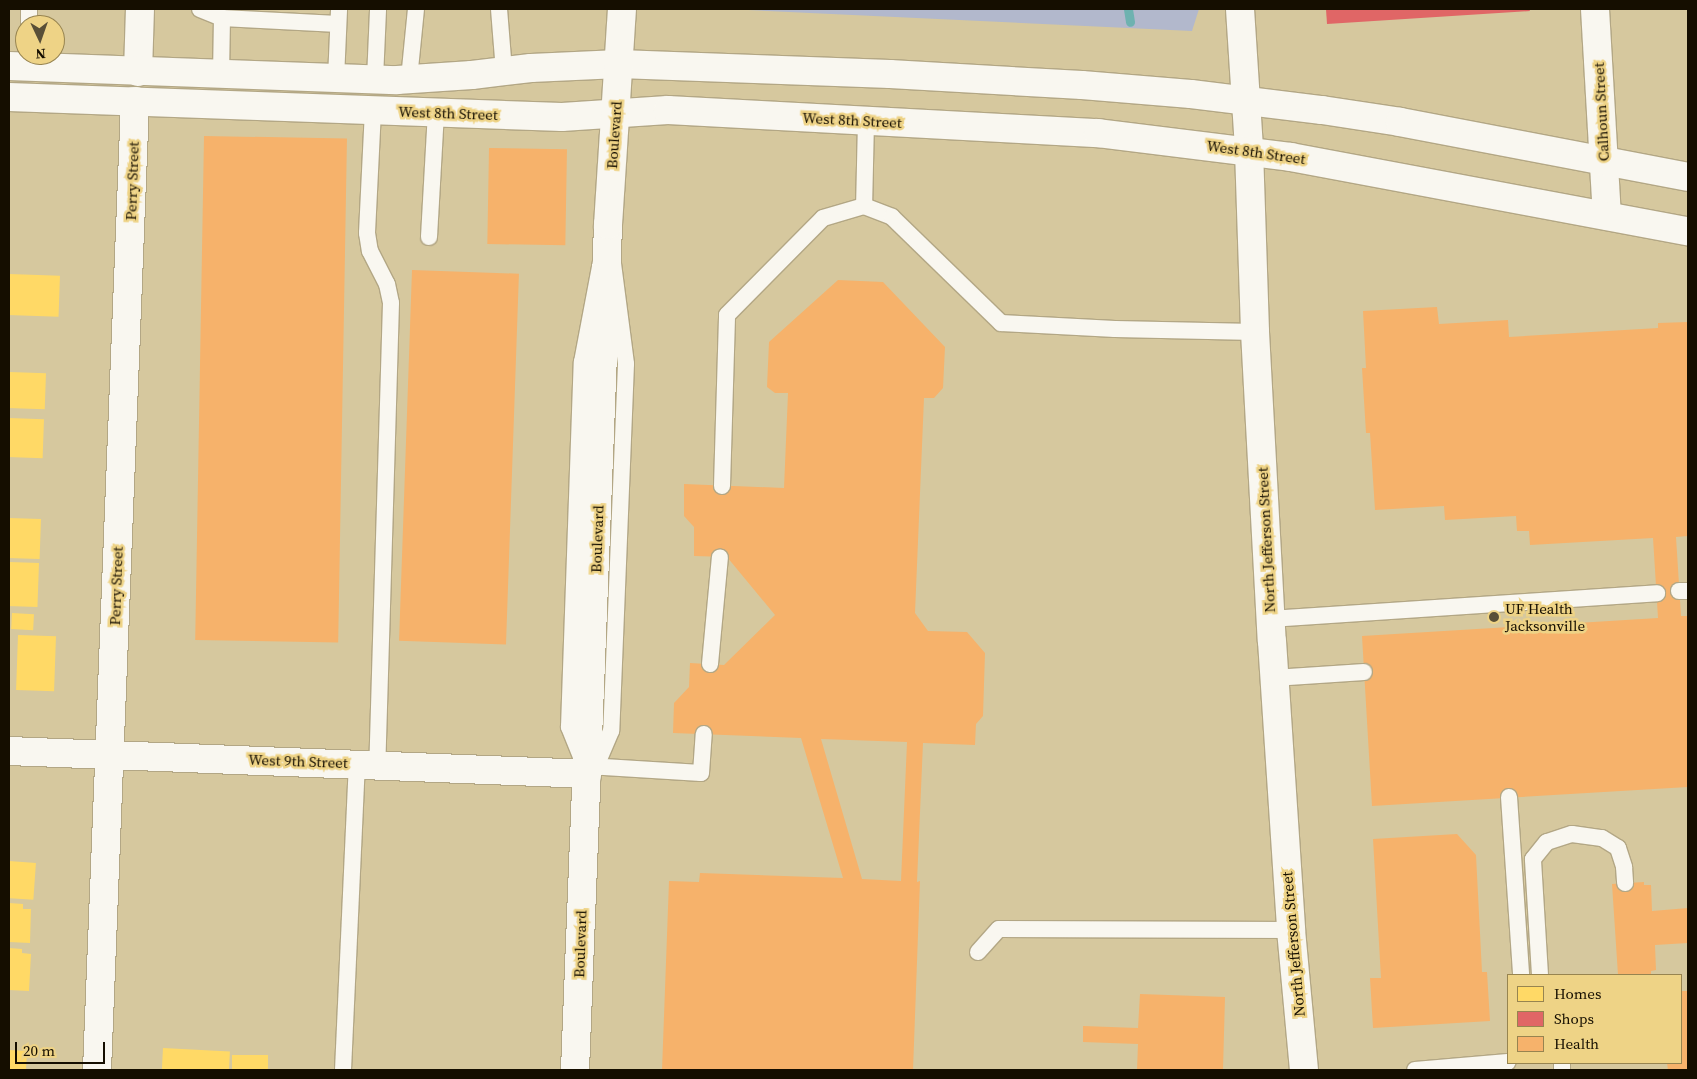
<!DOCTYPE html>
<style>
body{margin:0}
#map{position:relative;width:1697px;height:1079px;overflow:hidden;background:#d6c89e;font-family:"Source Serif 4",serif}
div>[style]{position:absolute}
.green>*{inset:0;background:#b2b8cc}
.homes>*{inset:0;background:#ffd966;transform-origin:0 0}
.shops>*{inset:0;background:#e06666}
.health>*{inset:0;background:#f6b26b;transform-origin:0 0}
.stream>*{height:9px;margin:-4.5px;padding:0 4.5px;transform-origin:4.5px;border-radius:4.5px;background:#6eb2b0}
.roads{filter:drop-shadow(1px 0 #b3a785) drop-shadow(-1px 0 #b3a785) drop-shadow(0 1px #b3a785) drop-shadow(0 -1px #b3a785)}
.lane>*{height:16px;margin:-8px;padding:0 8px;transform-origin:8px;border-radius:8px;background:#f9f7f0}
.street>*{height:28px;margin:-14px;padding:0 14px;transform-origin:14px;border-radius:14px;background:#f9f7f0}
.secondary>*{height:28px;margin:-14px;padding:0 14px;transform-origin:14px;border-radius:14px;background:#f9f7f0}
.dots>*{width:14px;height:14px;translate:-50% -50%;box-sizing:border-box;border:2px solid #eed386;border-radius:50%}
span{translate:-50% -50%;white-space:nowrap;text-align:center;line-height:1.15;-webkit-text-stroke:5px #eed386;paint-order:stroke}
.street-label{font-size:15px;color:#150e00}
.poi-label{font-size:15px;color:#150e00}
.left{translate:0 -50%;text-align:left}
.frame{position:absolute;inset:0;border:10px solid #150e00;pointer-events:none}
.legend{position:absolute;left:1507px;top:974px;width:175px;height:90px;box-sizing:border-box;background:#eed386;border:1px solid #978450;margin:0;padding:6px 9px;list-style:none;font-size:15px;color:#150e00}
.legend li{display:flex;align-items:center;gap:10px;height:25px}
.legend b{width:25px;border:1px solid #978450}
.north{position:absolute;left:15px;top:15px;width:50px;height:50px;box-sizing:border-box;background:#eed386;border:1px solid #978450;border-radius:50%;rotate:177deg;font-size:14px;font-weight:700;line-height:20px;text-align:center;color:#150e00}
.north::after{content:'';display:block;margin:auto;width:18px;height:22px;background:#594f37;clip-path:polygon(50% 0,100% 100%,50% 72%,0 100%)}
.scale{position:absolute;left:15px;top:1042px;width:90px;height:22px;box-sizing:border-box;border:2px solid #150e00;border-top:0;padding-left:6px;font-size:15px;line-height:18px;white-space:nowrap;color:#150e00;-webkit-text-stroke:4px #eed386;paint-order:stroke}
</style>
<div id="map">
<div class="green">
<i style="clip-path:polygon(727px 9px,1199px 9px,1192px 31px)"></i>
</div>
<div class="homes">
<i style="left:9px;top:274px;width:51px;height:41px;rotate:2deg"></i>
<i style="left:9px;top:372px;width:37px;height:36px;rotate:2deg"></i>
<i style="left:9px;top:418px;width:35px;height:39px;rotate:2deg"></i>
<i style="left:9px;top:518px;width:32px;height:40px;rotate:2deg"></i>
<i style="left:9px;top:562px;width:30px;height:44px;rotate:2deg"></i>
<i style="left:12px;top:613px;width:22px;height:16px;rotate:3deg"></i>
<i style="left:18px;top:635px;width:38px;height:55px;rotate:2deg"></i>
<i style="left:9px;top:861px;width:27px;height:37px;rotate:4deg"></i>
<i style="clip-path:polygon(9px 903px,23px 904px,23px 909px,31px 909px,30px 943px,9px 942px)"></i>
<i style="clip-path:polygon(9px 948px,22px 949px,22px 953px,31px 954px,29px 991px,9px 990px)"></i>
<i style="left:163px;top:1048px;width:67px;height:22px;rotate:3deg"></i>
<i style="left:9px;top:1050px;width:18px;height:20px;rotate:3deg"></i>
<i style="left:232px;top:1055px;width:36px;height:15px"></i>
</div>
<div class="shops">
<i style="clip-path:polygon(1326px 9px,1529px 9px,1530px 11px,1327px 24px)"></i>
</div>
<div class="health">
<i style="left:204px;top:136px;width:143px;height:504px;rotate:1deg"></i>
<i style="left:489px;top:148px;width:78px;height:96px;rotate:1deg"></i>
<i style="left:412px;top:270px;width:107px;height:371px;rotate:2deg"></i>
<i style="clip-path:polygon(evenodd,838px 280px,883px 282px,945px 347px,943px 388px,934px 398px,924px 398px,915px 613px,928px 631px,967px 632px,985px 653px,983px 716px,976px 724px,975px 745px,923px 743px,917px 882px,920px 881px,913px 1070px,662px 1070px,669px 881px,699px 882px,700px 873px,843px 878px,801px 738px,673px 733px,674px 703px,689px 687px,690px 663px,724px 665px,775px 615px,727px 557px,694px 556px,694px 527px,684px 516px,684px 484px,784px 488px,788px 393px,775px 393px,767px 387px,769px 342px,838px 280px,821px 739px,907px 742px,901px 881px,862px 879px,821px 739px)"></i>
<i style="clip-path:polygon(1437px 307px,1439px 324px,1508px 320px,1509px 337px,1658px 328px,1658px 323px,1688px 322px,1688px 536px,1676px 537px,1681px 616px,1688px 616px,1688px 787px,1372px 806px,1362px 636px,1658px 618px,1653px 538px,1530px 545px,1529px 531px,1517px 531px,1516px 516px,1445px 520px,1444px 506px,1375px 510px,1370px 433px,1366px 433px,1362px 368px,1366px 368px,1363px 311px)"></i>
<i style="clip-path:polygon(1457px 834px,1476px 855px,1482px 972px,1487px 972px,1490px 1021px,1373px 1028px,1370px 978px,1381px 978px,1373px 839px)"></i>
<i style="clip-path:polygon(1644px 882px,1644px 885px,1651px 885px,1652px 911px,1688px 908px,1688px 943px,1655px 945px,1656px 970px,1651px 971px,1651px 974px,1618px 975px,1612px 884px)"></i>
<i style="clip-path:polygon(1681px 991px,1688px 991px,1688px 1070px,1668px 1070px,1667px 1063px,1681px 1063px)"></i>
<i style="clip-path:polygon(1140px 994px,1225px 997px,1223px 1070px,1137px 1070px,1138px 1044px,1083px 1042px,1083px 1026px,1138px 1028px)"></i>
</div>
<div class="stream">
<i style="left:1128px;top:9px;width:13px;rotate:81deg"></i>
</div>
<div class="roads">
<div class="lane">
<i style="left:200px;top:9px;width:24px;rotate:22deg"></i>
<i style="left:499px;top:9px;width:62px;rotate:85.4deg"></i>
<i style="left:29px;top:25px;width:16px;rotate:-90deg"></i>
<i style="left:221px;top:75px;width:57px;rotate:-89deg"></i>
<i style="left:222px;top:18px;width:116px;rotate:3deg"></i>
<i style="left:336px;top:79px;width:70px;rotate:-87.5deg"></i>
<i style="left:375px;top:79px;width:70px;rotate:-87.5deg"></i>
<i style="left:409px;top:79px;width:70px;rotate:-84.3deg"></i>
<i style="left:373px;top:110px;width:123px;rotate:92.8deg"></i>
<i style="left:367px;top:233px;width:18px;rotate:81deg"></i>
<i style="left:370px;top:251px;width:37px;rotate:63deg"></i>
<i style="left:387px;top:284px;width:19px;rotate:78deg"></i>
<i style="left:391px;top:303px;width:461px;rotate:91.7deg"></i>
<i style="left:866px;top:121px;width:85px;rotate:91.3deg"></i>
<i style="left:864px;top:206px;width:30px;rotate:21deg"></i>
<i style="left:892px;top:217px;width:152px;rotate:44.2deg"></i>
<i style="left:1001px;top:323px;width:114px;rotate:3deg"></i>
<i style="left:1115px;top:329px;width:140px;rotate:1.2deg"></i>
<i style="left:608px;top:225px;width:140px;rotate:82.6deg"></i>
<i style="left:626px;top:364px;width:367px;rotate:92.3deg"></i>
<i style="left:611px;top:731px;width:39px;rotate:113deg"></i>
<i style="left:596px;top:767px;width:11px;rotate:139deg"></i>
<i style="left:588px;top:774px;width:51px;rotate:-112deg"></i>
<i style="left:569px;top:727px;width:365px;rotate:-88deg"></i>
<i style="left:582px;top:362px;width:139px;rotate:-79.3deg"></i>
<i style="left:429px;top:237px;width:124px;rotate:-86.8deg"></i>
<i style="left:722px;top:486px;width:171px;rotate:-88.3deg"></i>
<i style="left:727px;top:315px;width:136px;rotate:-45.3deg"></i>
<i style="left:823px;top:218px;width:43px;rotate:-16.3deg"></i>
<i style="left:1679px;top:591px;width:9px"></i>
<i style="left:1270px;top:619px;width:388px;rotate:-3.8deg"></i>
<i style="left:710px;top:664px;width:107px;rotate:-84.7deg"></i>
<i style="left:1274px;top:678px;width:90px;rotate:-3.8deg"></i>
<i style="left:588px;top:766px;width:113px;rotate:3.5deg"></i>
<i style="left:701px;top:773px;width:39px;rotate:-86deg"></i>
<i style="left:1509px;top:797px;width:178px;rotate:86.1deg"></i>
<i style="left:978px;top:952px;width:31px;rotate:-48deg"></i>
<i style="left:999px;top:929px;width:292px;rotate:0.2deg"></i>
<i style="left:1540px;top:975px;width:116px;rotate:-93.5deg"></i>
<i style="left:1533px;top:859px;width:22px;rotate:-51deg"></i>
<i style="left:1547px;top:842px;width:26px;rotate:-18deg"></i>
<i style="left:1572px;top:834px;width:30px;rotate:8deg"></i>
<i style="left:1602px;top:838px;width:19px;rotate:32deg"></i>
<i style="left:1618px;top:848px;width:20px;rotate:72deg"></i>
<i style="left:1624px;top:867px;width:16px;rotate:86deg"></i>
<i style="left:1562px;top:1063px;width:7px;rotate:90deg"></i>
<i style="left:343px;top:1070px;width:307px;rotate:-87.4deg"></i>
<i style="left:1415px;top:1070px;width:93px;rotate:-4.9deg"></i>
</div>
<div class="street">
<i style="left:1595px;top:9px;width:207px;rotate:86.7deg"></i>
<i style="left:138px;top:72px;width:63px;rotate:-88.2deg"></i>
<i style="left:1249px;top:150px;width:182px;rotate:88.1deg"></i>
<i style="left:1255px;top:332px;width:309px;rotate:86.9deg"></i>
<i style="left:1272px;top:641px;width:290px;rotate:86.2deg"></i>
<i style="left:1291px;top:930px;width:141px;rotate:84.7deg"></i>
<i style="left:9px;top:751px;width:579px;rotate:2.27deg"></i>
<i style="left:97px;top:1070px;width:970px;rotate:-87.75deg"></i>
</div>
<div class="secondary">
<i style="left:1240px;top:9px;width:141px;rotate:86.3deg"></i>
<i style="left:9px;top:66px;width:388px;rotate:2.1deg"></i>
<i style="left:397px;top:80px;width:75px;rotate:-3.8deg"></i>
<i style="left:472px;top:75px;width:59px;rotate:-6.8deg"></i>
<i style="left:531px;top:68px;width:88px;rotate:-2.6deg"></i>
<i style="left:619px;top:64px;width:271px;rotate:2.1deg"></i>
<i style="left:890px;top:74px;width:192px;rotate:3.3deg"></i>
<i style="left:1082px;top:85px;width:109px;rotate:4.7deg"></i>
<i style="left:1191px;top:94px;width:132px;rotate:7deg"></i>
<i style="left:1322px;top:110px;width:79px;rotate:8.7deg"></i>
<i style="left:1400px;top:122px;width:293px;rotate:10.8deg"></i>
<i style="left:9px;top:97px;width:553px;rotate:2.07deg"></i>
<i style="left:562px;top:117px;width:106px;rotate:-3.8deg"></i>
<i style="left:668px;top:110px;width:431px;rotate:3.1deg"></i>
<i style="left:1098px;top:133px;width:194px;rotate:7.1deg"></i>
<i style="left:1291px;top:157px;width:404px;rotate:10.6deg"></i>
<i style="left:575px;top:1070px;width:846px;rotate:-87.76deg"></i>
<i style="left:608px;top:225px;width:216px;rotate:-86.3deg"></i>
</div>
</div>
<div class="dots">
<i style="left:1494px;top:617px;background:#594f37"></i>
</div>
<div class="street-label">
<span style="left:1601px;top:112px;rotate:-93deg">Calhoun Street</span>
<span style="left:448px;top:113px;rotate:2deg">West 8th Street</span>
<span style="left:852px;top:120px;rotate:3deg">West 8th Street</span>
<span style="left:614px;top:135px;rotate:-86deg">Boulevard</span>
<span style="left:1256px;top:152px;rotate:8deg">West 8th Street</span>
<span style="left:132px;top:181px;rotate:-88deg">Perry Street</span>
<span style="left:597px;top:539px;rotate:-88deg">Boulevard</span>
<span style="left:1266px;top:540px;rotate:-93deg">North Jefferson Street</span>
<span style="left:116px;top:586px;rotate:-88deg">Perry Street</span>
<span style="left:298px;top:761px;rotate:2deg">West 9th Street</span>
<span style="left:580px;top:944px;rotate:-88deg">Boulevard</span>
<span style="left:1293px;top:944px;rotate:-95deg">North Jefferson Street</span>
</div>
<div class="poi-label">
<span class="left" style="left:1505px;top:617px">UF Health<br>Jacksonville</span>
</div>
<div class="frame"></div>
<ul class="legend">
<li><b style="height:14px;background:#ffd966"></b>Homes</li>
<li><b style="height:14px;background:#e06666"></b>Shops</li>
<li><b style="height:14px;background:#f6b26b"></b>Health</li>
</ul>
<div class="north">N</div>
<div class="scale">20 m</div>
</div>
